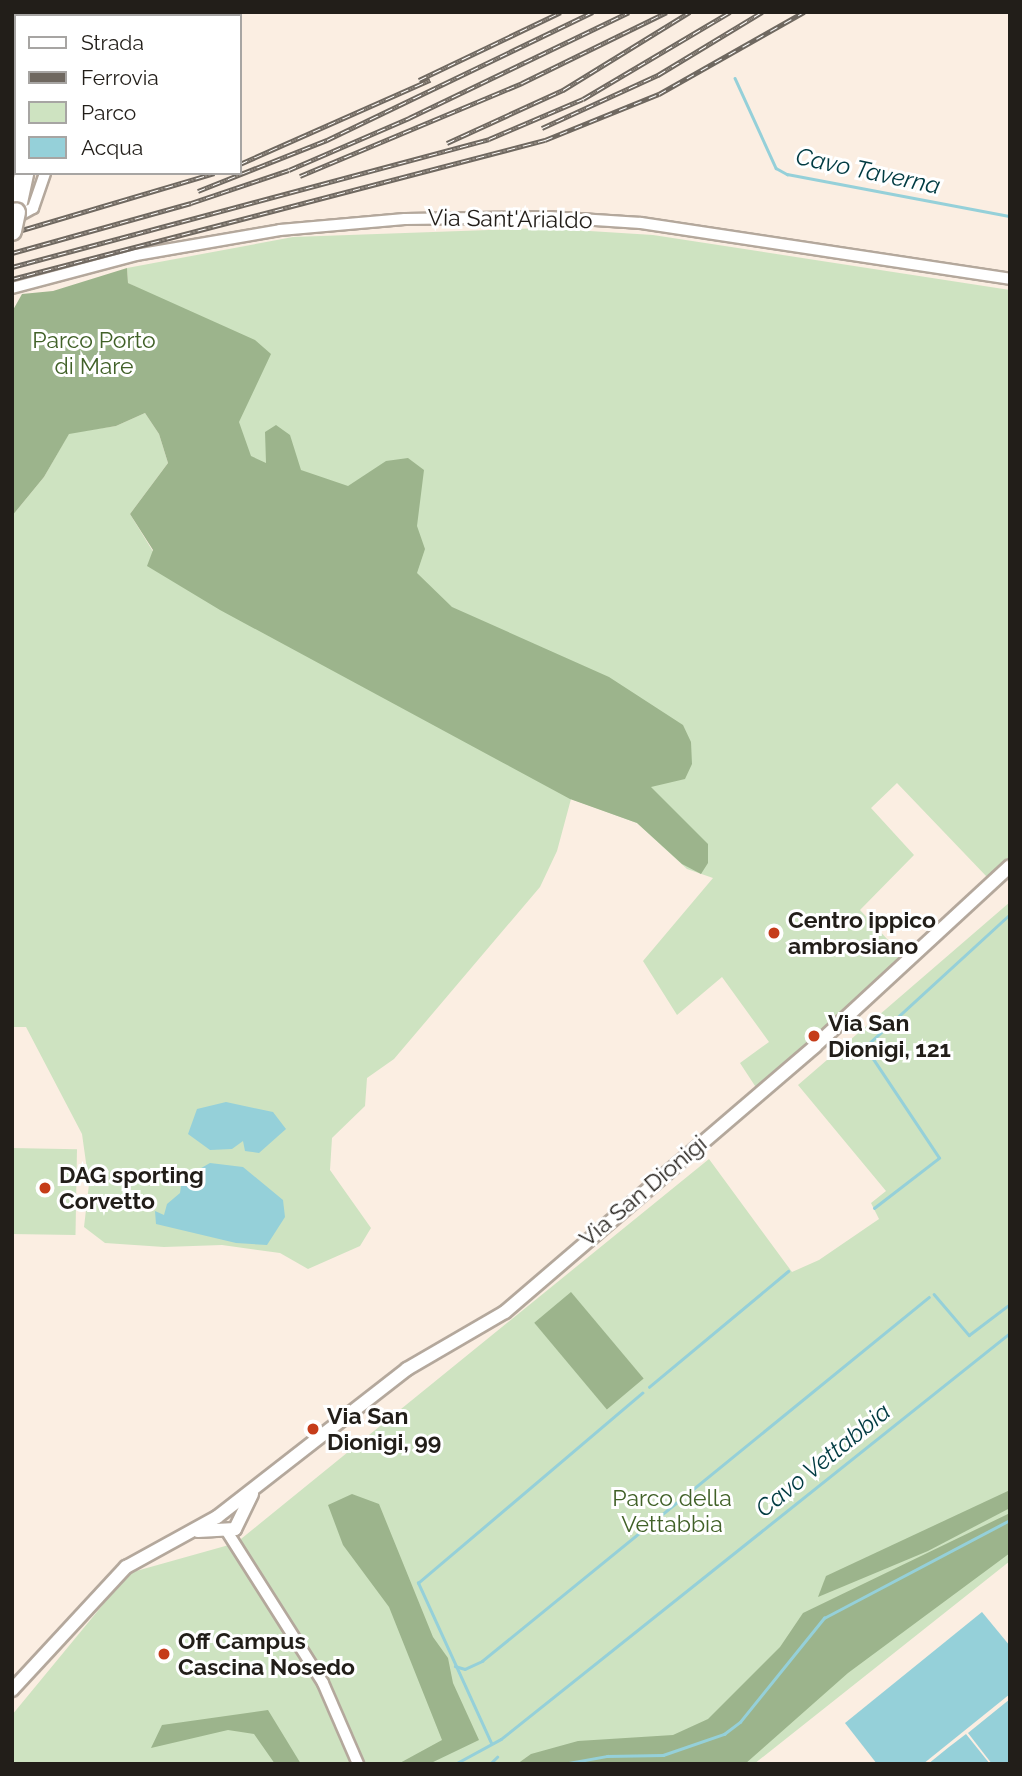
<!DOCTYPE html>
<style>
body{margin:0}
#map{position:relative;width:1022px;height:1776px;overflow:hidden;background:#fbeee2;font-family:Raleway,sans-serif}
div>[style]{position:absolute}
.green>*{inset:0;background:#cee3c1;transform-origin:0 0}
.forest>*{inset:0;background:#9cb48c;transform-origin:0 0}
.water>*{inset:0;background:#95d0d9}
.stream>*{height:2.5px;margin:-1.25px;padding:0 1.25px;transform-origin:1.25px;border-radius:1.25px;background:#95d0d9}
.roads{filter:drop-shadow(2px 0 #b4a89c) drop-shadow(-2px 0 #b4a89c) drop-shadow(0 2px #b4a89c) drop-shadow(0 -2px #b4a89c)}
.street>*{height:10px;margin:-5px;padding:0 5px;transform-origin:5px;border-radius:5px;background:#fff}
.secondary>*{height:12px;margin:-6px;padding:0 6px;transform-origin:6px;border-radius:6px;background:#fff}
.highway>*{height:18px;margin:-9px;padding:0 9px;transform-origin:9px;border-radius:9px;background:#fff}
.rail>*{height:5px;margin-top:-2.5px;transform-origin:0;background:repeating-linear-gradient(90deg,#fff 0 8px,#6f6860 0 16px);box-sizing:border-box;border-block:2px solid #6f6860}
.bridges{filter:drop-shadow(2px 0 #b4a89c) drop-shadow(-2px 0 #b4a89c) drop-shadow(0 2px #b4a89c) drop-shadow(0 -2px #b4a89c)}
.highway-bridge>*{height:18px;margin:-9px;padding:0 9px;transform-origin:9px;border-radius:9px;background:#fff}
.dots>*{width:19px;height:19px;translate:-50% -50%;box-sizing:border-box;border:4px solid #fff;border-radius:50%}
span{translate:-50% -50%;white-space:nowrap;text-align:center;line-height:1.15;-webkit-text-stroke:6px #fff;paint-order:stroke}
.street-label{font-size:23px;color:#221e19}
.park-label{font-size:23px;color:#416128}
.poi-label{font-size:23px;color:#221e19;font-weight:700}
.left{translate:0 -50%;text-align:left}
.water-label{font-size:24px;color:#003b42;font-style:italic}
.frame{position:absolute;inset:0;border:14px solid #221e19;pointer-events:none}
.legend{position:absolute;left:14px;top:14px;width:228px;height:161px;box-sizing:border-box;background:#fff;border:2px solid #a7a5a3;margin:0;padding:9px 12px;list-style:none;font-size:21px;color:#221e19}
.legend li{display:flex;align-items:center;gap:14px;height:35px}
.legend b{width:35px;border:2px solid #a7a5a3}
</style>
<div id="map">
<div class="green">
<i style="clip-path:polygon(542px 228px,653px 235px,1010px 290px,1010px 857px,987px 877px,897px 783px,871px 808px,914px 855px,860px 910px,903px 956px,759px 1092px,740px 1063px,769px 1042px,722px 977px,677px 1015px,643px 961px,713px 878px,687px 869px,637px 823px,571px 799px,557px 851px,540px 887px,394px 1059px,367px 1078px,365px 1106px,332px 1138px,330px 1170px,371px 1228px,360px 1246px,308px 1269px,280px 1253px,222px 1245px,164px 1247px,105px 1243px,84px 1227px,89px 1184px,82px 1134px,26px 1027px,12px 1027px,12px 516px,44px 477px,69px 433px,116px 426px,145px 413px,159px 434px,168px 463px,130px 514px,168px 576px,174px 307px,128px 283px,127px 268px,293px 237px)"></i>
<i style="clip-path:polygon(1010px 902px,1010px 1561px,754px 1764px,12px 1764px,12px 1715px,129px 1573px,236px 1543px,709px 1159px,792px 1272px,819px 1260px,879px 1219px,871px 1203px,886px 1191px,798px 1085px)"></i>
<i style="left:12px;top:1148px;width:65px;height:86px;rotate:1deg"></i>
</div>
<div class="forest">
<i style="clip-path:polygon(127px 268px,128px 283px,255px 340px,271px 354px,239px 422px,251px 456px,266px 463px,265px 432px,276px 425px,290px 435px,301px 470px,348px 486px,386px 461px,408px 458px,424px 470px,417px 526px,425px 549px,417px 573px,452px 607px,609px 677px,683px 725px,691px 742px,692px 764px,685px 779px,651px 787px,708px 844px,708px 863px,701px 874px,682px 864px,637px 823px,570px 799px,220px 610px,147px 566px,153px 550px,130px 514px,168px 463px,159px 434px,145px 413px,116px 426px,69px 434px,44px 477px,12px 516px,13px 310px,22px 294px,53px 291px)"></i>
<i style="left:571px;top:1292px;width:113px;height:48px;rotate:50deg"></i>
<i style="clip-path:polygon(1010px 1490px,1010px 1508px,928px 1551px,818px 1597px,826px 1576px)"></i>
<i style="clip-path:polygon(352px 1494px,379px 1504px,433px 1637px,448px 1658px,453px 1683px,479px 1740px,429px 1764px,398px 1764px,442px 1740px,389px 1607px,343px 1545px,328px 1505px)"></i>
<i style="clip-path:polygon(1010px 1513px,1010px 1553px,848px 1673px,745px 1764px,517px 1764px,531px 1754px,578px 1741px,673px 1735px,708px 1719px,780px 1647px,803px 1613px)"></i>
<i style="clip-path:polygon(268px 1710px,301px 1764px,275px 1764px,254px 1734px,228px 1730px,151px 1748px,162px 1725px)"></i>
</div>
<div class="water">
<i style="clip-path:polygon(226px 1102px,273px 1112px,286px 1129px,259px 1153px,245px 1151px,243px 1141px,232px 1149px,210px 1150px,188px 1134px,197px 1109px)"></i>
<i style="clip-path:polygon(210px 1163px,243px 1167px,283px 1200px,285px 1217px,267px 1245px,236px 1243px,156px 1224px,155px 1211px,164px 1215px,167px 1204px,180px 1193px,182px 1179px)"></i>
<i style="clip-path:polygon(982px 1612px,1010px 1646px,1010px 1694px,923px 1764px,877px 1764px,845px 1723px)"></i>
<i style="clip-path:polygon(1010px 1699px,1010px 1764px,992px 1764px,968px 1733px)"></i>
<i style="clip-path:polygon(966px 1734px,990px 1764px,928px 1764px,949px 1747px)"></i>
</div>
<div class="stream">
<i style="left:735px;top:78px;width:99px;rotate:65.5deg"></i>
<i style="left:776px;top:168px;width:13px;rotate:29deg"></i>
<i style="left:787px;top:174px;width:227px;rotate:10.7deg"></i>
<i style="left:874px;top:1208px;width:82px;rotate:-37.6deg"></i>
<i style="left:939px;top:1158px;width:133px;rotate:-123.7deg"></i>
<i style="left:865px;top:1047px;width:197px;rotate:-42.5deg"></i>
<i style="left:934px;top:1294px;width:54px;rotate:49.5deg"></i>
<i style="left:969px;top:1335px;width:51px;rotate:-37.1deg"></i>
<i style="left:649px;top:1387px;width:181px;rotate:-39.8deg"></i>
<i style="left:455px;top:1666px;width:10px;rotate:17deg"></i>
<i style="left:465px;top:1669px;width:19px;rotate:-25deg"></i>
<i style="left:482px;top:1661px;width:576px;rotate:-39.16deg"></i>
<i style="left:491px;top:1743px;width:176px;rotate:-114.5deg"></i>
<i style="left:418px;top:1583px;width:294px;rotate:-40.3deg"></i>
<i style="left:455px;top:1764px;width:52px;rotate:-28.5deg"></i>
<i style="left:501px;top:1739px;width:651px;rotate:-38.58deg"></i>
<i style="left:490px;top:1764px;width:10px;rotate:-45deg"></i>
<i style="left:563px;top:1764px;width:45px;rotate:-10.3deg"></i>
<i style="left:607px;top:1756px;width:56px;rotate:-1deg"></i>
<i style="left:663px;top:1755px;width:65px;rotate:-19deg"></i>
<i style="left:724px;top:1734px;width:20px;rotate:-37deg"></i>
<i style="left:740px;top:1722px;width:134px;rotate:-51.1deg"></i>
<i style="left:824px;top:1618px;width:210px;rotate:-27.8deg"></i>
</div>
<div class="roads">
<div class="street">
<i style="left:110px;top:16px;width:4px;rotate:-63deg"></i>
<i style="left:13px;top:219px;width:23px;rotate:-29deg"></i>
<i style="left:33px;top:208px;width:37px;rotate:-71deg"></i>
<i style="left:12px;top:288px;width:128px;rotate:-14.9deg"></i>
<i style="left:136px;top:255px;width:146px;rotate:-9.8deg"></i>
<i style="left:280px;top:230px;width:125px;rotate:-5deg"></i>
<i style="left:405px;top:219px;width:144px;rotate:-0.8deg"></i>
<i style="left:549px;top:217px;width:92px;rotate:3.7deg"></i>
<i style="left:641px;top:223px;width:373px;rotate:8.6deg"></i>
<i style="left:226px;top:1530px;width:181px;rotate:57.6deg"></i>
<i style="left:323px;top:1683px;width:88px;rotate:66.6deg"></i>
</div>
<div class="secondary">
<i style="left:43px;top:16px;width:4px;rotate:-63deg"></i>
<i style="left:12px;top:84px;width:11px;rotate:-68deg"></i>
<i style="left:198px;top:1531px;width:37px;rotate:-3deg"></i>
<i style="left:235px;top:1529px;width:39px;rotate:-64deg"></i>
<i style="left:12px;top:1690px;width:168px;rotate:-47.2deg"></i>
<i style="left:126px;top:1567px;width:104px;rotate:-28.8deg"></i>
<i style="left:217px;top:1517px;width:241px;rotate:-37.9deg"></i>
<i style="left:407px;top:1369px;width:113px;rotate:-30.2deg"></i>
<i style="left:505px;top:1312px;width:408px;rotate:-40.6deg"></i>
<i style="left:815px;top:1046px;width:265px;rotate:-42.7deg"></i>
</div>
<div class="highway">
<i style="left:61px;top:16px;width:4px;rotate:-63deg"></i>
<i style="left:80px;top:16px;width:4px;rotate:-63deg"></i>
<i style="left:12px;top:152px;width:20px;rotate:-79deg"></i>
<i style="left:16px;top:212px;width:40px;rotate:-78deg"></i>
</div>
</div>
<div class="rail">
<i style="left:419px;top:80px;width:157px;rotate:-25.6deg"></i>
<i style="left:542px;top:128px;width:128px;rotate:-24.6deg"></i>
<i style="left:658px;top:75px;width:122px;rotate:-31.2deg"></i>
<i style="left:447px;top:143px;width:128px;rotate:-24.6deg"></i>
<i style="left:563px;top:90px;width:149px;rotate:-31.6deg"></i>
<i style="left:240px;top:164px;width:208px;rotate:-23.9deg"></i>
<i style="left:300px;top:176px;width:241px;rotate:-22.7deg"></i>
<i style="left:522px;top:83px;width:161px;rotate:-26.1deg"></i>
<i style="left:198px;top:191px;width:139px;rotate:-21.6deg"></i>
<i style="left:327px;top:140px;width:295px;rotate:-25.7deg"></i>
<i style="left:12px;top:233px;width:211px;rotate:-16.5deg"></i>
<i style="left:12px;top:253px;width:186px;rotate:-15.6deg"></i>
<i style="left:191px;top:203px;width:103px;rotate:-18.6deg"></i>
<i style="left:289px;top:170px;width:131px;rotate:-23.4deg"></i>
<i style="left:409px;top:118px;width:244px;rotate:-25.7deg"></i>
<i style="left:12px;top:267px;width:494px;rotate:-15deg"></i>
<i style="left:489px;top:139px;width:102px;rotate:-23.1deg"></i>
<i style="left:583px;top:99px;width:171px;rotate:-30.6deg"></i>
<i style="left:12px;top:279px;width:551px;rotate:-14.62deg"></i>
<i style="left:545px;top:140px;width:123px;rotate:-22deg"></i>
<i style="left:659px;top:94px;width:167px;rotate:-29.5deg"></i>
</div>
<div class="bridges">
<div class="highway-bridge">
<i style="left:12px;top:231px;width:19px;rotate:-78deg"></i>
</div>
</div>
<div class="dots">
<i style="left:774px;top:933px;background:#c53c19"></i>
<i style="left:814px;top:1036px;background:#c53c19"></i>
<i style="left:45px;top:1188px;background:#c53c19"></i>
<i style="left:313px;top:1429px;background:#c53c19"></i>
<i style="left:164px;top:1654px;background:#c53c19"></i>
</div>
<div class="street-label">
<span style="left:510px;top:219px;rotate:1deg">Via Sant'Arialdo</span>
<span style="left:643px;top:1191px;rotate:-40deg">Via San Dionigi</span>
</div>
<div class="park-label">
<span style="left:94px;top:353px">Parco Porto<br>di Mare</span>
<span style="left:672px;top:1511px">Parco della<br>Vettabbia</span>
</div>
<div class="poi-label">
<span class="left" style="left:788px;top:933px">Centro ippico<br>ambrosiano</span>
<span class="left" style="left:828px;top:1036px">Via San<br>Dionigi, 121</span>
<span class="left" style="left:59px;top:1188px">DAG sporting<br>Corvetto</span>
<span class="left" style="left:327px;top:1429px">Via San<br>Dionigi, 99</span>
<span class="left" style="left:178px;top:1654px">Off Campus<br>Cascina Nosedo</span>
</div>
<div class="water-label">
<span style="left:868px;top:171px;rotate:12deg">Cavo Taverna</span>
<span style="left:823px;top:1460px;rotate:-39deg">Cavo Vettabbia</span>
</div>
<div class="frame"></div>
<ul class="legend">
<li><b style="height:9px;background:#fff"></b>Strada</li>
<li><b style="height:9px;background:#6f6860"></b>Ferrovia</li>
<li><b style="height:19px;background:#cee3c1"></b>Parco</li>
<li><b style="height:19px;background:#95d0d9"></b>Acqua</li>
</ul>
</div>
